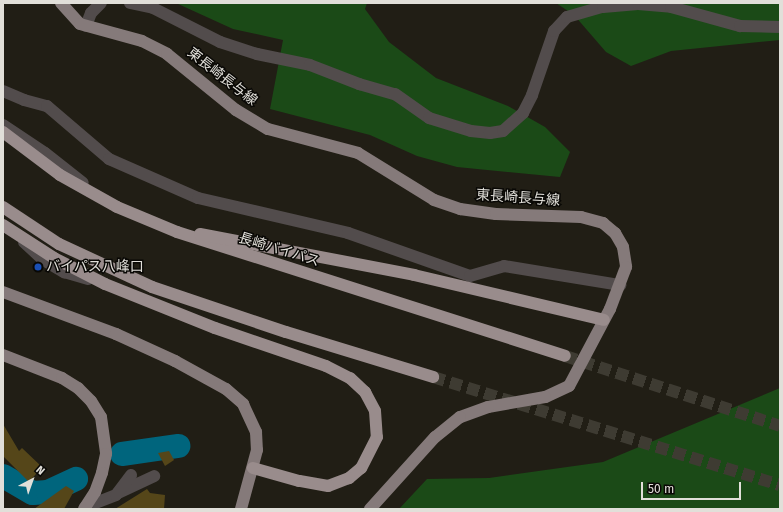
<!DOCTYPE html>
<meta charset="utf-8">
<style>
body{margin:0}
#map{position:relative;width:783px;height:512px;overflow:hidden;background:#211e15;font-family:"Fira Sans","Noto Sans JP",sans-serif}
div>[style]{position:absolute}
.green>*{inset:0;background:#1b4a17}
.river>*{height:24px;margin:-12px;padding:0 12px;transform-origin:12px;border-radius:12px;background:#00657d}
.building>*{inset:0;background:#554619}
.highway-tunnel>*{height:12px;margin-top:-6px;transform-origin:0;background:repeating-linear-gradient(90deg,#3e3b32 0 12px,transparent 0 18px)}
.minor>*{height:12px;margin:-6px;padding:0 6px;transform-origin:6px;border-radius:6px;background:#524c4c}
.major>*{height:12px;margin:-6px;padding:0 6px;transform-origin:6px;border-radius:6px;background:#857a7a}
.highway>*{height:12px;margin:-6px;padding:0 6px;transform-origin:6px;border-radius:6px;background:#998c8c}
.dots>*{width:11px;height:11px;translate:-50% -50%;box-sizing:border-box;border:2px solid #090805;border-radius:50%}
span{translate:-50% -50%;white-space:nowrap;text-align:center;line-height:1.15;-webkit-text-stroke:3px #090805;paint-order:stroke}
.street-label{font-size:14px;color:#e1dfd9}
.poi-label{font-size:14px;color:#e1dfd9}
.left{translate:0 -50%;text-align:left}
.frame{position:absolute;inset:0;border:4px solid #e1dfd9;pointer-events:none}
.north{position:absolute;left:12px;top:460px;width:40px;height:40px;-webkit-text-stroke:3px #090805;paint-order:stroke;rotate:41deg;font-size:11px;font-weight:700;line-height:16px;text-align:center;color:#e1dfd9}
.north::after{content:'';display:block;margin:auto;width:14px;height:18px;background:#e1dfd9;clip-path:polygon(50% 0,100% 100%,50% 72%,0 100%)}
.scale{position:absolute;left:641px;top:482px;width:100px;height:18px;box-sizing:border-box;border:2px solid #e1dfd9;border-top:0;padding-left:5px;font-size:12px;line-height:14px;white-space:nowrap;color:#e1dfd9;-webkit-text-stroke:3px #090805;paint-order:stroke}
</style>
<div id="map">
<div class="green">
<i style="clip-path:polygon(176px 3px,367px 3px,365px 9px,389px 42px,436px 78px,508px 106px,545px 127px,570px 152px,560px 177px,457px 167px,417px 156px,370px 135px,270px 109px,283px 40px,233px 29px)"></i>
<i style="clip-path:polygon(556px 3px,780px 3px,780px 40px,671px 51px,631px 66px,606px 52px,574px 15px)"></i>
<i style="clip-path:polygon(780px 388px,780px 509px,399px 509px,427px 479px,489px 478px,603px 462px)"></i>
</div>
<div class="river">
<i style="left:122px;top:454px;width:57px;rotate:-8.1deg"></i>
<i style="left:3px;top:476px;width:34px;rotate:30deg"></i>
<i style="left:33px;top:493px;width:15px;rotate:-4deg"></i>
<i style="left:48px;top:492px;width:31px;rotate:-25deg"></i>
</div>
<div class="building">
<i style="clip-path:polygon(3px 424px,19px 451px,22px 448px,42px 467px,29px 482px,3px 456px)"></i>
<i style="clip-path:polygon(169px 451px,174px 460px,165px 466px,158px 453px)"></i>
<i style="clip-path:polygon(66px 486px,74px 491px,64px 509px,34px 509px)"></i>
<i style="clip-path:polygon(147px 489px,150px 493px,165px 495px,164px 509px,115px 509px)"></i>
</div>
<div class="highway-tunnel">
<i style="left:565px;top:356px;width:226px;rotate:18deg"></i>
<i style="left:433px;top:377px;width:363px;rotate:17.3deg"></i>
</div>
<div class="minor">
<i style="left:130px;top:3px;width:24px;rotate:12deg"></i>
<i style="left:153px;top:8px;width:75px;rotate:26.9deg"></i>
<i style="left:220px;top:42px;width:39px;rotate:18deg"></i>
<i style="left:257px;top:54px;width:54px;rotate:11.7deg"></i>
<i style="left:310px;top:65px;width:53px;rotate:21.2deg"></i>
<i style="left:359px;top:84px;width:37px;rotate:16deg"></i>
<i style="left:395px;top:94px;width:42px;rotate:35.2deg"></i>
<i style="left:429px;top:118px;width:44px;rotate:17.2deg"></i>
<i style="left:471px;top:131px;width:19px;rotate:6deg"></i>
<i style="left:490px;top:133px;width:13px;rotate:-9deg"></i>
<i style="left:503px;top:131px;width:27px;rotate:-42deg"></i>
<i style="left:523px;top:113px;width:20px;rotate:-63deg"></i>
<i style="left:532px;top:95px;width:68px;rotate:-71deg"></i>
<i style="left:554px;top:31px;width:19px;rotate:-47deg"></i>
<i style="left:567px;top:17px;width:37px;rotate:-16deg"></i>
<i style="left:603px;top:7px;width:35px;rotate:-5deg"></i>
<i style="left:638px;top:4px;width:33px;rotate:5deg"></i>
<i style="left:671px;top:7px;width:72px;rotate:15.4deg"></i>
<i style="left:740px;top:26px;width:40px;rotate:1.4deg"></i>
<i style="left:86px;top:26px;width:14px;rotate:-69deg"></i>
<i style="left:91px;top:13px;width:14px;rotate:-45deg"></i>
<i style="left:3px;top:91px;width:23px;rotate:23deg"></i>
<i style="left:24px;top:100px;width:24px;rotate:15deg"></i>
<i style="left:47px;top:106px;width:82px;rotate:40.5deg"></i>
<i style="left:109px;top:159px;width:97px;rotate:23.7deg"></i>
<i style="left:198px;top:198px;width:154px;rotate:13.1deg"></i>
<i style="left:348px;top:233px;width:129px;rotate:19.4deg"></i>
<i style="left:470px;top:276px;width:35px;rotate:-16deg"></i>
<i style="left:504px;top:266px;width:118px;rotate:9.3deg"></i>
<i style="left:3px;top:125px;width:50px;rotate:33.7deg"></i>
<i style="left:45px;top:153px;width:48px;rotate:38.3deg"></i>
<i style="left:24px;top:242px;width:25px;rotate:43deg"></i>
<i style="left:42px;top:259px;width:26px;rotate:31deg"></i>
<i style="left:64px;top:272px;width:25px;rotate:16deg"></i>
<i style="left:118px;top:493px;width:40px;rotate:-25deg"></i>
<i style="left:85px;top:507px;width:33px;rotate:-21deg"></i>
<i style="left:116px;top:495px;width:25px;rotate:-53deg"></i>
</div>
<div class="major">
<i style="left:61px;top:3px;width:28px;rotate:48deg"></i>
<i style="left:80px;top:24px;width:64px;rotate:15.3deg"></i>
<i style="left:142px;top:41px;width:28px;rotate:27deg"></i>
<i style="left:167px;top:54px;width:89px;rotate:39.1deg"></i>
<i style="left:236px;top:110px;width:37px;rotate:31deg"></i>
<i style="left:268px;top:129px;width:93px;rotate:14.9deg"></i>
<i style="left:358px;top:153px;width:89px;rotate:31.7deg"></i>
<i style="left:434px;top:200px;width:28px;rotate:19deg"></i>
<i style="left:460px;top:209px;width:36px;rotate:8deg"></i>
<i style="left:496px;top:214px;width:85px;rotate:2deg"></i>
<i style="left:581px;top:217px;width:23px;rotate:15deg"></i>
<i style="left:603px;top:223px;width:16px;rotate:40deg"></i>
<i style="left:615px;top:233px;width:16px;rotate:60deg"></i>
<i style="left:623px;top:247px;width:20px;rotate:81deg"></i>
<i style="left:626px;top:267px;width:45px;rotate:110.9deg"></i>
<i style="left:610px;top:309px;width:87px;rotate:118deg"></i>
<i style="left:569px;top:386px;width:26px;rotate:155deg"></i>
<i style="left:545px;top:397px;width:58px;rotate:170deg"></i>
<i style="left:488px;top:407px;width:30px;rotate:160deg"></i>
<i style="left:460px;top:417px;width:32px;rotate:141deg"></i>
<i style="left:435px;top:437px;width:97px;rotate:132.1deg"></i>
<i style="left:3px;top:292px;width:121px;rotate:20.4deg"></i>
<i style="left:116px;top:334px;width:65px;rotate:24.6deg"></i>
<i style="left:175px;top:361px;width:58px;rotate:28.8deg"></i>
<i style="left:226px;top:389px;width:23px;rotate:41deg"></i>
<i style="left:243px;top:404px;width:31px;rotate:65deg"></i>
<i style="left:256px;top:432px;width:18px;rotate:87deg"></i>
<i style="left:257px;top:450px;width:61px;rotate:105.2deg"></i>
<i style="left:3px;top:355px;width:63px;rotate:21.3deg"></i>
<i style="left:62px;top:378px;width:19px;rotate:32deg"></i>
<i style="left:78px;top:388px;width:18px;rotate:45deg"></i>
<i style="left:91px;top:401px;width:19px;rotate:58deg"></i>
<i style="left:101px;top:417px;width:37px;rotate:82deg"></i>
<i style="left:106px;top:454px;width:19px;rotate:102deg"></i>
<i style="left:102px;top:473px;width:20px;rotate:110deg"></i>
<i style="left:95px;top:492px;width:20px;rotate:123deg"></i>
</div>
<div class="highway">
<i style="left:3px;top:132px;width:71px;rotate:37deg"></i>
<i style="left:60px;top:175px;width:65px;rotate:29.3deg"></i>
<i style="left:117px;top:207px;width:65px;rotate:22.6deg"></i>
<i style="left:177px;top:232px;width:407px;rotate:17.7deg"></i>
<i style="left:3px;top:207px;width:67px;rotate:33.5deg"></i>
<i style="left:59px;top:244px;width:102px;rotate:24.8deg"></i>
<i style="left:152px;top:287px;width:141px;rotate:18.6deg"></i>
<i style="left:286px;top:332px;width:154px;rotate:17deg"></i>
<i style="left:3px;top:225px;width:61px;rotate:32.9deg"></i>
<i style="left:54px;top:258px;width:57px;rotate:27deg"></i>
<i style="left:105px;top:284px;width:118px;rotate:21.8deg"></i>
<i style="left:215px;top:328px;width:117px;rotate:18.9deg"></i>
<i style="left:326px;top:366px;width:27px;rotate:27deg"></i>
<i style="left:350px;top:378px;width:21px;rotate:43deg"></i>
<i style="left:365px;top:392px;width:21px;rotate:62deg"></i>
<i style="left:375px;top:411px;width:26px;rotate:86deg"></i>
<i style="left:377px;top:437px;width:35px;rotate:117deg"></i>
<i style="left:361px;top:468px;width:16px;rotate:140deg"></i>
<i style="left:349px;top:478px;width:22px;rotate:159deg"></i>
<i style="left:328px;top:486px;width:29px;rotate:-170deg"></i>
<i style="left:299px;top:481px;width:48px;rotate:-164.2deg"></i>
<i style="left:200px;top:234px;width:218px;rotate:10.8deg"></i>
<i style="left:414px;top:275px;width:195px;rotate:13.3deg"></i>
</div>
<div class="dots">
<i style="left:38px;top:267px;background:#1a4fb4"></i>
</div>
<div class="street-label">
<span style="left:222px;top:77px;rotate:38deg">東長崎長与線</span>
<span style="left:518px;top:198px;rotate:4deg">東長崎長与線</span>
<span style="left:279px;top:250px;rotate:17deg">長崎バイパス</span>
</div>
<div class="poi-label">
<span class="left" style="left:46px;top:267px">バイパス八峰口</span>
</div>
<div class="frame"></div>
<div class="north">N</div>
<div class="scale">50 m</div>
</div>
